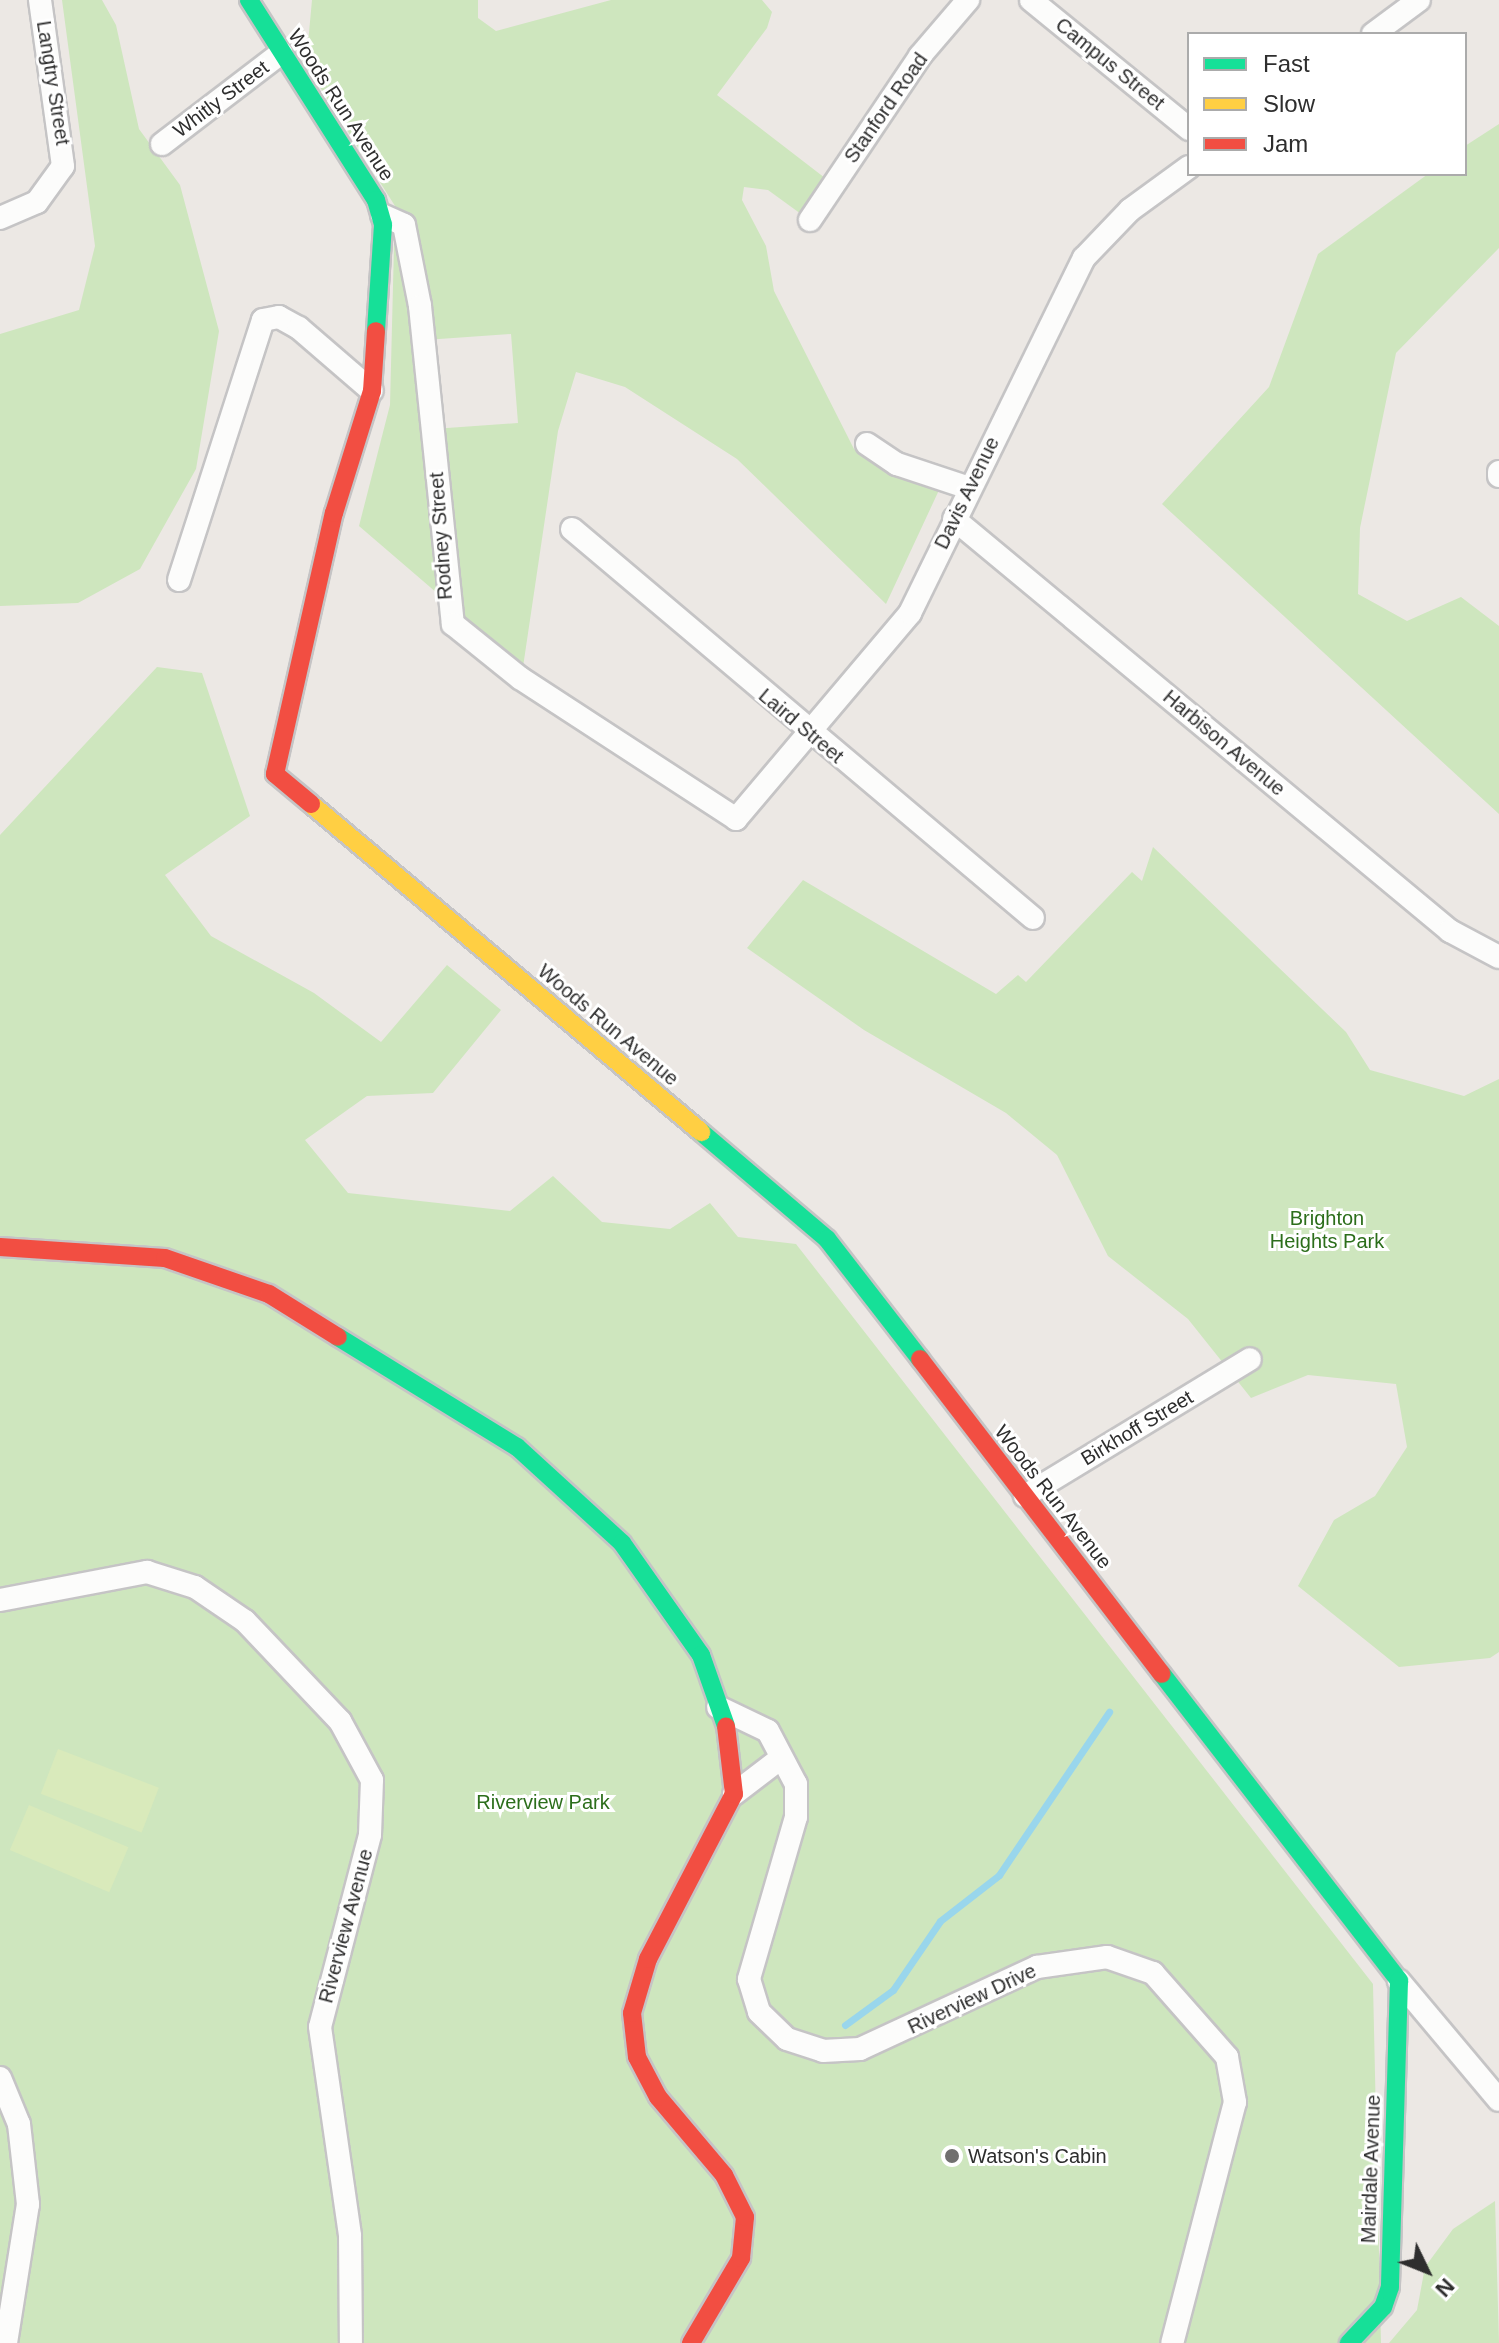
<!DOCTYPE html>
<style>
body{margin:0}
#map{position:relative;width:1499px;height:2343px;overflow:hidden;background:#ece8e4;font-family:Helvetica,sans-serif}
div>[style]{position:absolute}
.green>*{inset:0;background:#cee6be}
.pitch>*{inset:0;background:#d9eabb;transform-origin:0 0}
.stream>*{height:7px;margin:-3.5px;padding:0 3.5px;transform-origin:3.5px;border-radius:3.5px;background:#99d6ec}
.roads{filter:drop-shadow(2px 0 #c5c4c5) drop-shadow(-2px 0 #c5c4c5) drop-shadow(0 2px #c5c4c5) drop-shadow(0 -2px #c5c4c5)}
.street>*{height:22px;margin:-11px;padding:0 11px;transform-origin:11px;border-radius:11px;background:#fcfcfb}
.fast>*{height:18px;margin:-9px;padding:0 9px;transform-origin:9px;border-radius:9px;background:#16e098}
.slow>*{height:18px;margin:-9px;padding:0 9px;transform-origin:9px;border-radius:9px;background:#ffcf43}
.jam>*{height:18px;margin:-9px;padding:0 9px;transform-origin:9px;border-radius:9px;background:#f24e42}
.dots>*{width:22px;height:22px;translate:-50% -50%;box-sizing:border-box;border:4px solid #fff;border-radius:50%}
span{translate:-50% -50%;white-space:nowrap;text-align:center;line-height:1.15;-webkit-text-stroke:6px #fff;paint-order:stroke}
.street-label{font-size:20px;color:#2e2e2e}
.park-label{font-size:20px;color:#2c6e1b}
.poi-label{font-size:20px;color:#2e2e2e}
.left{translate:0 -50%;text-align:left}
.legend{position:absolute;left:1187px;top:32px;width:280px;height:144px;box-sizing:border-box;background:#fff;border:2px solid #ababab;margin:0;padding:10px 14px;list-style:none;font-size:24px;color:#2e2e2e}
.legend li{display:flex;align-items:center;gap:16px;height:40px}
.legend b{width:40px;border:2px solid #ababab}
.north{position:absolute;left:1387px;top:2231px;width:80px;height:80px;-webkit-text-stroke:6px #fff;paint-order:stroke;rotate:133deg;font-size:22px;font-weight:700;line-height:32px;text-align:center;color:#2e2e2e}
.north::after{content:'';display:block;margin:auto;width:28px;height:36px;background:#2e2e2e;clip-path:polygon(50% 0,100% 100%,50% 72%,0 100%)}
</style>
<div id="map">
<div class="green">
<i style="clip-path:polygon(62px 0,102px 0,116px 25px,139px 129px,180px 185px,219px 331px,196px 469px,140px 569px,78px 603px,0 606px,0 334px,79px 310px,95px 246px)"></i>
<i style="clip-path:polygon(evenodd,312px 0,478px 0,478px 18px,496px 31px,611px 0,762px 0,772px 12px,767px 28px,717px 95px,825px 178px,801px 214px,768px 190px,744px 187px,742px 200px,766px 246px,774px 291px,854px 449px,940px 488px,886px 604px,737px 459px,625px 387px,576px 372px,558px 431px,523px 667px,359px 526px,390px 405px,395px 206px,306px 65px,312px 0,511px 334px,518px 423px,433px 429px,425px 340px,511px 334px)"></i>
<i style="clip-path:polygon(1499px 124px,1499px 248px,1396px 353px,1360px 528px,1358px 594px,1407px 621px,1461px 597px,1499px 626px,1499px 814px,1162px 504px,1269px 387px,1318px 254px,1428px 174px,1465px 174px,1465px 146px)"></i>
<i style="clip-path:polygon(157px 667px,202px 673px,250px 816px,165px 875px,211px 936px,314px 993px,381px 1042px,447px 965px,501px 1010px,433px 1093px,367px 1096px,305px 1140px,348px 1193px,510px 1211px,553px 1176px,602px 1222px,670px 1229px,710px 1203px,738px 1237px,796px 1244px,1373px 1984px,1381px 2343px,0 2343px,0 835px)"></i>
<i style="clip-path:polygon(1153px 847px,1346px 1032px,1370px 1070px,1464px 1096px,1499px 1079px,1499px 1652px,1490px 1658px,1399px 1667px,1298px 1586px,1334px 1520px,1375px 1496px,1407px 1447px,1396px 1384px,1308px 1375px,1251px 1398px,1188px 1319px,1108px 1256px,1057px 1155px,1006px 1113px,864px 1030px,747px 948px,803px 880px,996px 994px,1018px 975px,1026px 982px,1132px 872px,1142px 881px)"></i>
<i style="clip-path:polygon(1495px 2201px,1499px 2343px,1389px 2343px,1417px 2310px,1425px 2267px,1453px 2229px)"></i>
</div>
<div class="pitch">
<i style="left:58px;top:1749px;width:108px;height:48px;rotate:21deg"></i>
<i style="left:29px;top:1805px;width:108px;height:49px;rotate:23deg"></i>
</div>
<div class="stream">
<i style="left:845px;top:2025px;width:59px;rotate:-36.1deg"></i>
<i style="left:893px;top:1990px;width:83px;rotate:-55.7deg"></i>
<i style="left:940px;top:1921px;width:75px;rotate:-37.9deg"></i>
<i style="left:999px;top:1875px;width:197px;rotate:-56deg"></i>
</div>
<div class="roads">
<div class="street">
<i style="left:1031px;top:0;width:204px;rotate:39.2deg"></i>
<i style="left:1373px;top:34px;width:57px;rotate:-36.5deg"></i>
<i style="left:162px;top:144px;width:150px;rotate:-37.4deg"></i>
<i style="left:382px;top:215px;width:24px;rotate:24deg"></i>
<i style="left:404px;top:225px;width:83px;rotate:78.8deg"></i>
<i style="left:420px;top:306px;width:320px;rotate:84.1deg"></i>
<i style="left:453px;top:624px;width:86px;rotate:38.9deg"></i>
<i style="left:520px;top:678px;width:258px;rotate:33.1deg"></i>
<i style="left:736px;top:819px;width:270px;rotate:-49.8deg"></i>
<i style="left:910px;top:613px;width:395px;rotate:-63.9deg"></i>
<i style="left:1084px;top:258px;width:66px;rotate:-46.2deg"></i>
<i style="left:1130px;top:210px;width:73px;rotate:-36.1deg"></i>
<i style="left:0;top:218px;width:40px;rotate:-23.4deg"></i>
<i style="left:37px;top:202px;width:44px;rotate:-54.2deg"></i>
<i style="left:63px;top:166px;width:168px;rotate:-97.9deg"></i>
<i style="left:810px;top:220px;width:197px;rotate:-56.1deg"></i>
<i style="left:920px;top:56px;width:74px;rotate:-49.4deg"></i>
<i style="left:867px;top:444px;width:36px;rotate:34deg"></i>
<i style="left:897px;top:464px;width:76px;rotate:18.4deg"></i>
<i style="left:1499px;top:472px;width:4px;rotate:90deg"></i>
<i style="left:954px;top:519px;width:645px;rotate:39.71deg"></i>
<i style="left:1450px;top:931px;width:55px;rotate:28deg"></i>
<i style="left:572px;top:529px;width:603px;rotate:40.16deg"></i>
<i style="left:179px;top:580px;width:273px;rotate:-72.1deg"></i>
<i style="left:263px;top:320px;width:16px;rotate:-11deg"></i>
<i style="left:279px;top:317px;width:23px;rotate:29deg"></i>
<i style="left:299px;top:328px;width:96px;rotate:40.8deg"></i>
<i style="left:1025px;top:1496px;width:263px;rotate:-31.3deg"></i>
<i style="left:0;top:1600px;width:150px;rotate:-10.8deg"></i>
<i style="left:147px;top:1572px;width:50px;rotate:17.4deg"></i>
<i style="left:195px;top:1587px;width:60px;rotate:34.2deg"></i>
<i style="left:245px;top:1621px;width:138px;rotate:46.5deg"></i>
<i style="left:340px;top:1721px;width:67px;rotate:61.5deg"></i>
<i style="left:372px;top:1780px;width:55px;rotate:92.1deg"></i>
<i style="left:370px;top:1835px;width:198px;rotate:104.6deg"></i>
<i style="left:320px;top:2027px;width:211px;rotate:81.8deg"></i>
<i style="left:350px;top:2236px;width:107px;rotate:89.5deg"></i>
<i style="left:718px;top:1707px;width:55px;rotate:25.6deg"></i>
<i style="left:768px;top:1731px;width:60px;rotate:62.2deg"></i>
<i style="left:796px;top:1784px;width:33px;rotate:90deg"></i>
<i style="left:796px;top:1817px;width:169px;rotate:106.2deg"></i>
<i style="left:749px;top:1979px;width:34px;rotate:73deg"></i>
<i style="left:759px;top:2012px;width:39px;rotate:44deg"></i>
<i style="left:787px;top:2039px;width:38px;rotate:18deg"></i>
<i style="left:823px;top:2051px;width:37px;rotate:-3deg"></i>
<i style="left:860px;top:2049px;width:195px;rotate:-24.9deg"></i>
<i style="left:1037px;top:1967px;width:71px;rotate:-8.1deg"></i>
<i style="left:1107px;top:1957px;width:49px;rotate:19.2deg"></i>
<i style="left:1153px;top:1973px;width:112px;rotate:48.6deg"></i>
<i style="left:1227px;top:2057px;width:46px;rotate:79.9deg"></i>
<i style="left:1235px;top:2102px;width:249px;rotate:104.6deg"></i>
<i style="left:734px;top:1794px;width:58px;rotate:-37.3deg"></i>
<i style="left:1399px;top:1981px;width:155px;rotate:50deg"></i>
<i style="left:0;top:2078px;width:50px;rotate:67.6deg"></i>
<i style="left:19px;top:2124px;width:81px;rotate:83.6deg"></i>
<i style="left:28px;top:2204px;width:141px;rotate:99deg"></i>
</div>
<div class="fast">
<i style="left:249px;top:0;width:237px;rotate:57.6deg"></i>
<i style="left:376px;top:200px;width:26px;rotate:74deg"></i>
<i style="left:383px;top:225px;width:106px;rotate:93.8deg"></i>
<i style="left:701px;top:1132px;width:165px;rotate:40.3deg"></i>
<i style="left:827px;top:1239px;width:152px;rotate:52.2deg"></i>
<i style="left:338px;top:1337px;width:210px;rotate:31.6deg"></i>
<i style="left:517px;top:1447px;width:142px;rotate:42.4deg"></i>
<i style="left:622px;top:1543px;width:137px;rotate:54.8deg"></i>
<i style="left:701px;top:1655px;width:75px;rotate:70.6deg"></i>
<i style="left:1162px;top:1674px;width:388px;rotate:52.3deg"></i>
<i style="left:1399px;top:1981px;width:306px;rotate:91.7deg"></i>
<i style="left:1390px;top:2287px;width:21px;rotate:109deg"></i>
<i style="left:1383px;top:2307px;width:50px;rotate:133.4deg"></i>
</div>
<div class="slow">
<i style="left:311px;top:804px;width:510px;rotate:40.06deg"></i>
</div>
<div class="jam">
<i style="left:311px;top:804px;width:47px;rotate:-140.2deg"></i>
<i style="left:275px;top:774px;width:268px;rotate:-77.3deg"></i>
<i style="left:334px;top:513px;width:128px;rotate:-72.7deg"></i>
<i style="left:372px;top:391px;width:60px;rotate:-86.2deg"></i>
<i style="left:0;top:1247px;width:165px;rotate:3.8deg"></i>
<i style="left:165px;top:1258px;width:110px;rotate:19.1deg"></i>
<i style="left:269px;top:1294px;width:81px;rotate:31.9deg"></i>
<i style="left:920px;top:1359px;width:397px;rotate:52.5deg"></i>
<i style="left:691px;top:2343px;width:99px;rotate:-59.5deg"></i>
<i style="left:741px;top:2258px;width:41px;rotate:-84.4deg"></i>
<i style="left:745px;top:2217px;width:47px;rotate:-116.6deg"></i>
<i style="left:724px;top:2175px;width:102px;rotate:-130.2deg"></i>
<i style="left:658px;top:2097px;width:45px;rotate:-117.7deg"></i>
<i style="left:637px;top:2057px;width:44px;rotate:-96.5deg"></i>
<i style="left:632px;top:2013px;width:56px;rotate:-73.5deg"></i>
<i style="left:648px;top:1959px;width:186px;rotate:-62.5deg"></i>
<i style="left:734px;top:1794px;width:68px;rotate:-96.7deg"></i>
</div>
</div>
<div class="dots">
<i style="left:952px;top:2156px;background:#706f6e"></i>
</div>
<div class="street-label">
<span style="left:1110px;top:64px;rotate:39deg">Campus Street</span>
<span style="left:53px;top:83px;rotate:81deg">Langtry Street</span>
<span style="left:221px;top:99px;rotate:-37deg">Whitly Street</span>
<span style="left:341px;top:105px;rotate:57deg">Woods Run Avenue</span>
<span style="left:886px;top:108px;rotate:-55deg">Stanford Road</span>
<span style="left:967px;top:493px;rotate:-64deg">Davis Avenue</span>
<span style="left:441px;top:536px;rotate:-94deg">Rodney Street</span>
<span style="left:801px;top:726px;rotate:40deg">Laird Street</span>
<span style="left:1224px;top:743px;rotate:40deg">Harbison Avenue</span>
<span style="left:608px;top:1025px;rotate:40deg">Woods Run Avenue</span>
<span style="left:1137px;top:1428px;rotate:-31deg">Birkhoff Street</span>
<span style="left:1053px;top:1497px;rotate:52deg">Woods Run Avenue</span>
<span style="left:346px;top:1926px;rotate:-75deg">Riverview Avenue</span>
<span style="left:972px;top:1999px;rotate:-25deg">Riverview Drive</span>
<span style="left:1371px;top:2169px;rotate:-88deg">Mairdale Avenue</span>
</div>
<div class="park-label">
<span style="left:1327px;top:1230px">Brighton<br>Heights Park</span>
<span style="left:543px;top:1802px">Riverview Park</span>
</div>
<div class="poi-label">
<span class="left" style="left:968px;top:2156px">Watson's Cabin</span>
</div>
<ul class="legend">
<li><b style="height:10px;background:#16e098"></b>Fast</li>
<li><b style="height:10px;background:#ffcf43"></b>Slow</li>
<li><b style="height:10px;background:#f24e42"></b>Jam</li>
</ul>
<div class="north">N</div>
</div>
